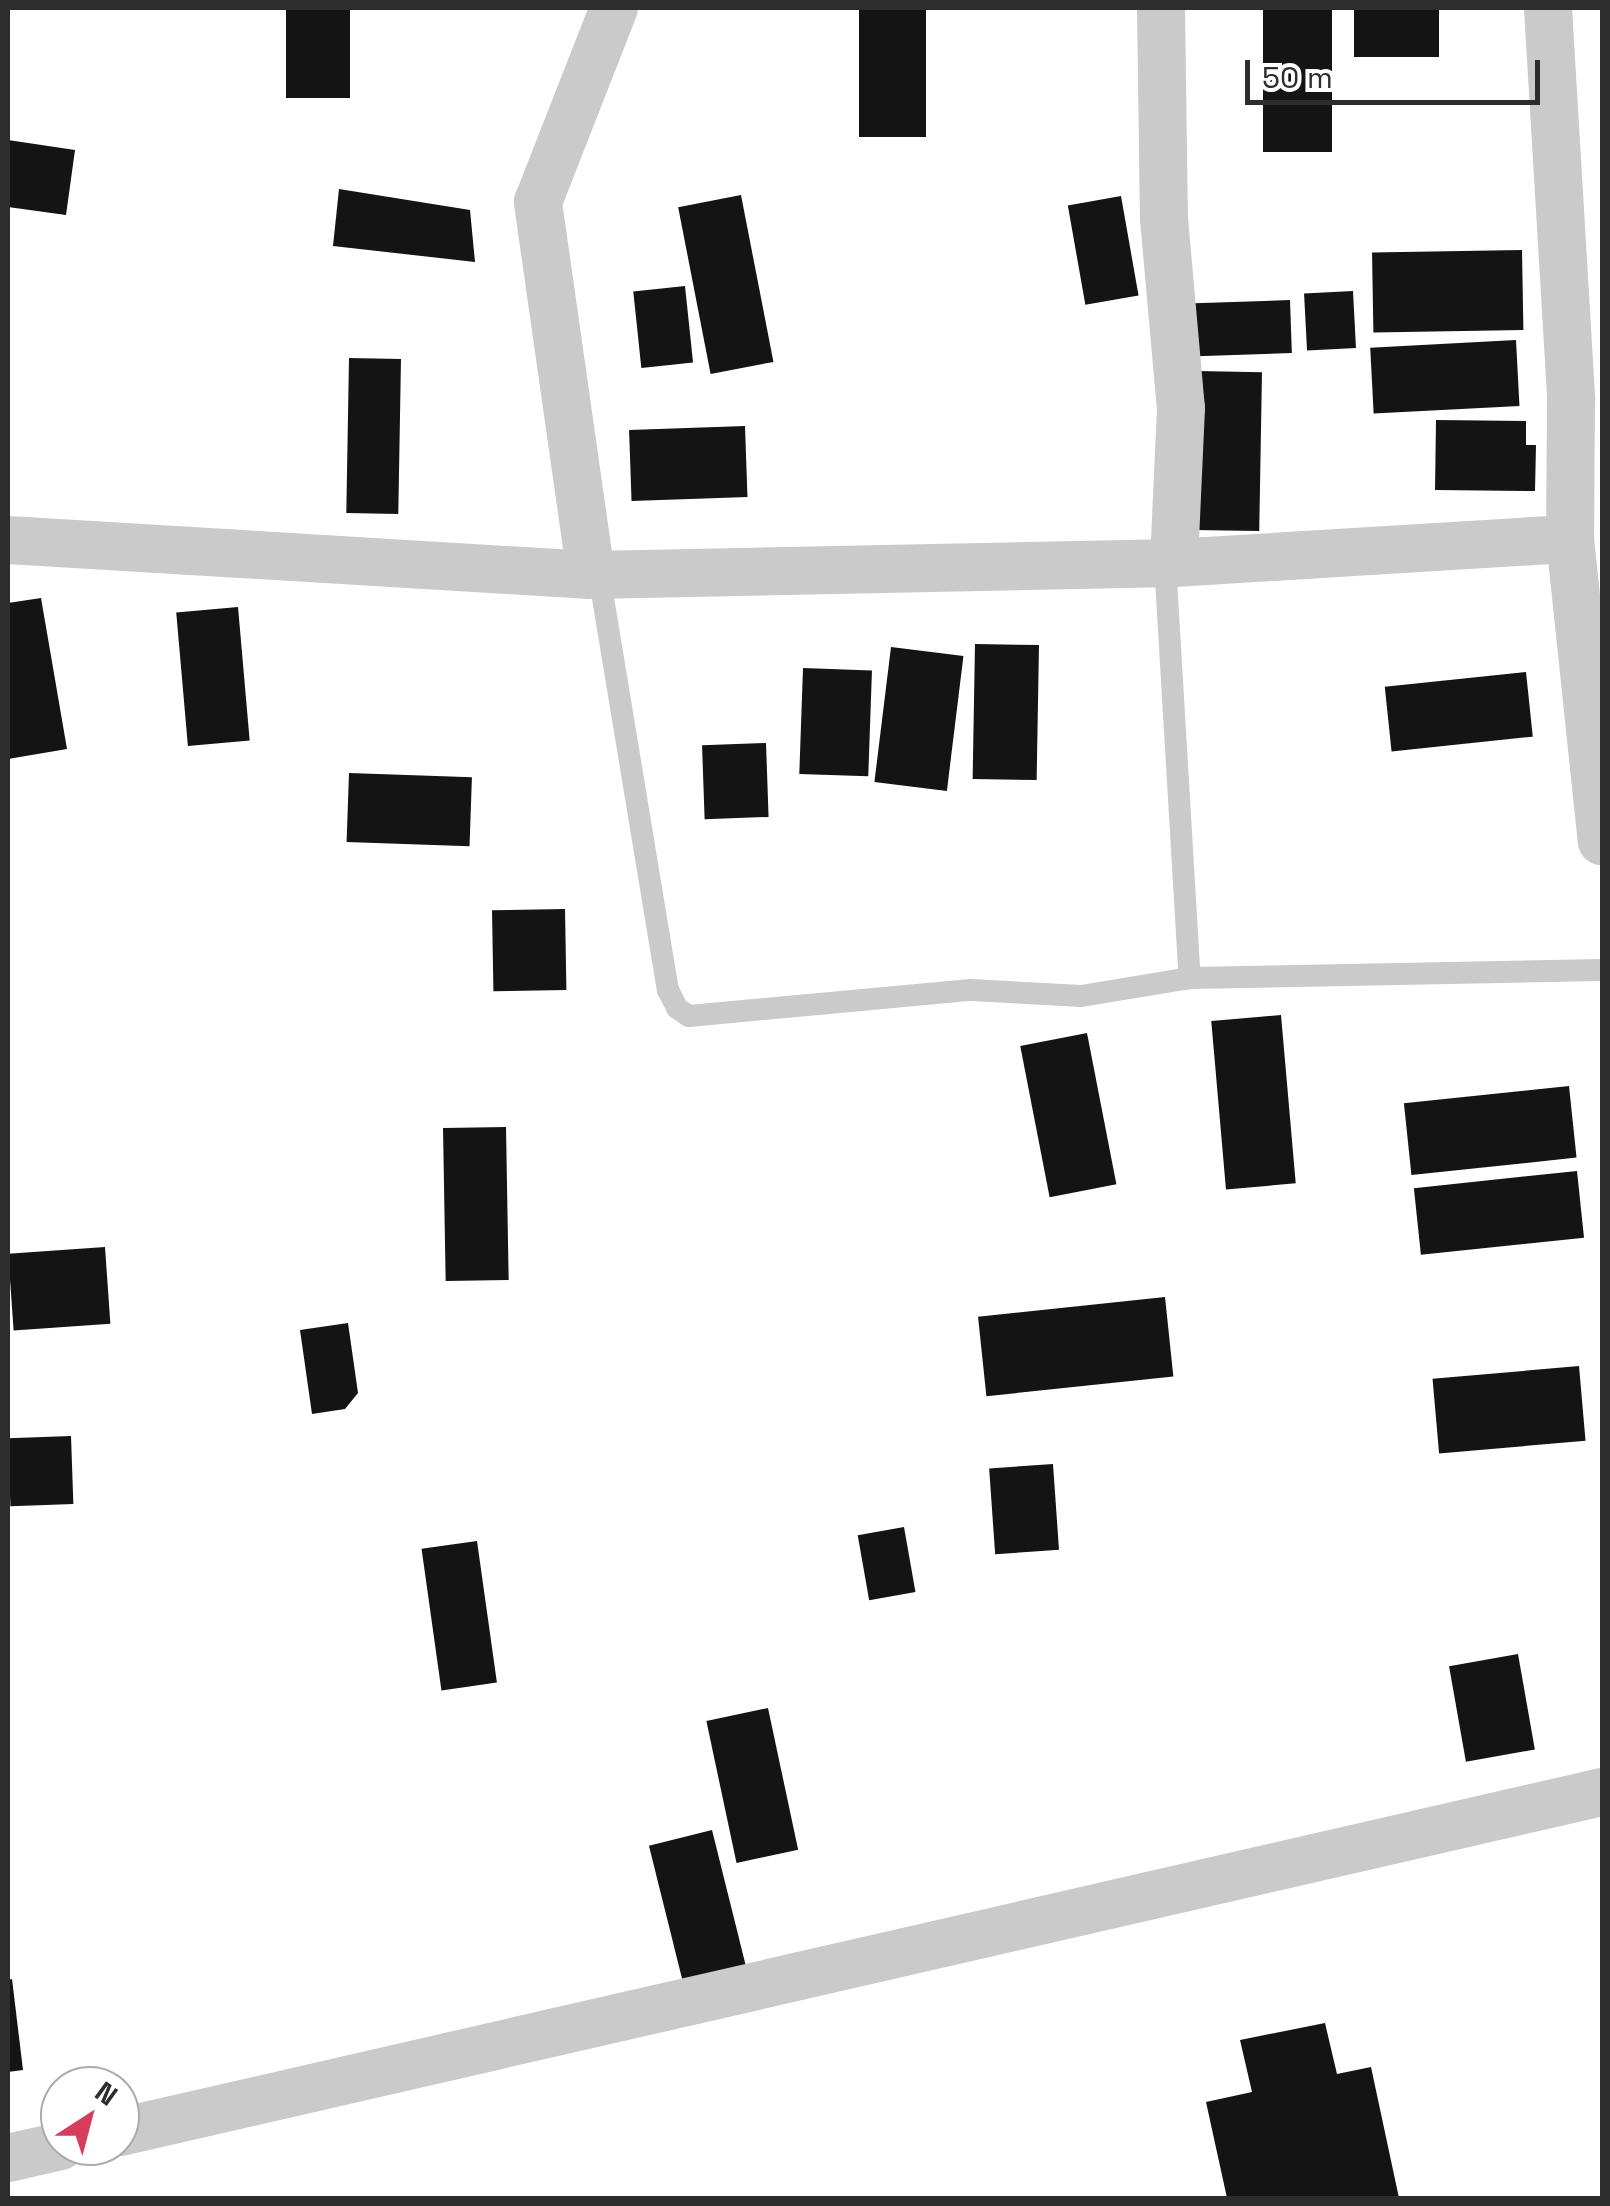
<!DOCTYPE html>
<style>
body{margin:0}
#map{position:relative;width:1610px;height:2206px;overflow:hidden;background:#fff;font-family:"Space Grotesk",sans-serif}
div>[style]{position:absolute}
.building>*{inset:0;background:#141414;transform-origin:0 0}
.service>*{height:22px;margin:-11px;padding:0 11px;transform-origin:11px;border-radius:11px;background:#cacaca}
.minor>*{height:48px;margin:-24px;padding:0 24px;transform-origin:24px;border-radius:24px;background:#cacaca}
span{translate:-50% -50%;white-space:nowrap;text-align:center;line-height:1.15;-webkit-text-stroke:10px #fff;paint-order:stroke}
.frame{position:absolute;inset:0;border:10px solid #2d2d2d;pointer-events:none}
.north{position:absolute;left:40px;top:2066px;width:100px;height:100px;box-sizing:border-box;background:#fff;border:2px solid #ababab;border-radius:50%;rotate:36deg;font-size:28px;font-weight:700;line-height:40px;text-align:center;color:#2d2d2d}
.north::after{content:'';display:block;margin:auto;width:35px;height:45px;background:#d73d5d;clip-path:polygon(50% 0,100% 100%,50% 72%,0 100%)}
.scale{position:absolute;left:1245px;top:60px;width:295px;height:45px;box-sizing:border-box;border:5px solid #2d2d2d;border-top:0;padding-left:12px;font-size:30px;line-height:35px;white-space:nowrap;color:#2d2d2d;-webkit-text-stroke:8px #fff;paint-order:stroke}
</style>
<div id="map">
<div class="building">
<i style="left:286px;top:8px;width:64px;height:90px"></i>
<i style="left:859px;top:8px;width:67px;height:129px"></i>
<i style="left:1263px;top:8px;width:69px;height:144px"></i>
<i style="left:1354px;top:8px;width:85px;height:49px"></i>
<i style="clip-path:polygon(8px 140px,75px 150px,66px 215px,8px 207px)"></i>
<i style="clip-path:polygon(339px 189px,470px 210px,475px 262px,333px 246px)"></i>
<i style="left:741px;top:195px;width:170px;height:64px;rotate:79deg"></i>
<i style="left:1121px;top:196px;width:101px;height:54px;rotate:80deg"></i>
<i style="left:1522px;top:250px;width:80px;height:150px;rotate:89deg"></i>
<i style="left:685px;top:286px;width:77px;height:52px;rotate:84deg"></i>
<i style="left:1353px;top:291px;width:57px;height:49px;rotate:87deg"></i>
<i style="left:1290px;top:300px;width:53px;height:103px;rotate:88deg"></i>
<i style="left:1516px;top:340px;width:66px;height:146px;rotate:87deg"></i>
<i style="left:349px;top:358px;width:52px;height:155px;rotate:1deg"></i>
<i style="left:1197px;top:371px;width:65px;height:159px;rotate:1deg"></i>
<i style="clip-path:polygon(1436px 420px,1526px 421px,1526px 445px,1536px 445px,1535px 491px,1435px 490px)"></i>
<i style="left:745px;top:426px;width:71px;height:116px;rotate:88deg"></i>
<i style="clip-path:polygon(41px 598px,67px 749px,8px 759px,8px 603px)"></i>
<i style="left:238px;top:607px;width:134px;height:62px;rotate:85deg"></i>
<i style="left:975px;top:644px;width:64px;height:135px;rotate:1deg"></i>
<i style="left:891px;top:647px;width:73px;height:136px;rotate:7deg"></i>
<i style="left:803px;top:668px;width:69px;height:106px;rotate:2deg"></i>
<i style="left:1526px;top:672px;width:65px;height:142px;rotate:84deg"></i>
<i style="left:766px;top:743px;width:74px;height:64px;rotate:88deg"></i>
<i style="left:349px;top:773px;width:123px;height:69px;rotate:2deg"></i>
<i style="left:565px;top:909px;width:81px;height:73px;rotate:89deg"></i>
<i style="left:1281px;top:1015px;width:169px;height:70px;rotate:85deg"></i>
<i style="left:1087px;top:1033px;width:154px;height:68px;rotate:79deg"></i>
<i style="left:1569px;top:1086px;width:72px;height:166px;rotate:84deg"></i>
<i style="left:506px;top:1127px;width:153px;height:63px;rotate:89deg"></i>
<i style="left:1577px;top:1171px;width:67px;height:164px;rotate:84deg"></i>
<i style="left:105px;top:1247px;width:77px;height:97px;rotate:86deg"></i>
<i style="left:1165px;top:1297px;width:80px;height:188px;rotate:84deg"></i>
<i style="clip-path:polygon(348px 1323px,358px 1393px,345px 1409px,312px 1414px,300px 1330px)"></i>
<i style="left:1579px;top:1366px;width:75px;height:147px;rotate:85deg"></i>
<i style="left:71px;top:1436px;width:68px;height:63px;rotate:88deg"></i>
<i style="left:1053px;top:1464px;width:86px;height:64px;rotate:86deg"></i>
<i style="left:904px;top:1527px;width:66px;height:47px;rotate:80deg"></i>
<i style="left:477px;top:1541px;width:143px;height:56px;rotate:82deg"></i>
<i style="left:1518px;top:1654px;width:97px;height:70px;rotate:80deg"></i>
<i style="left:768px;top:1708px;width:145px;height:63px;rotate:78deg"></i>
<i style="left:712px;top:1830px;width:153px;height:65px;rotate:76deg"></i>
<i style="clip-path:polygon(12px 1979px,23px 2070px,8px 2072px,8px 1980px)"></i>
<i style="clip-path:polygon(1325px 2023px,1337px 2074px,1371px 2067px,1399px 2198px,1227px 2198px,1206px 2102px,1252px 2092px,1240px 2040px)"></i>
</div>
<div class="service">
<i style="left:1165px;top:563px;width:416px;rotate:86.6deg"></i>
<i style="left:599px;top:574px;width:422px;rotate:80.6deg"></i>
<i style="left:668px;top:990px;width:20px;rotate:63deg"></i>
<i style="left:677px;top:1008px;width:14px;rotate:34deg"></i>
<i style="left:689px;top:1016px;width:283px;rotate:-5.3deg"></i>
<i style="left:971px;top:990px;width:110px;rotate:3.1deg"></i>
<i style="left:1081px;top:996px;width:110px;rotate:-9.4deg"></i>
<i style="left:1190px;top:978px;width:412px;rotate:-1.1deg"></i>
</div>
<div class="minor">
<i style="left:1161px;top:8px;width:211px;rotate:89.2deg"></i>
<i style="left:1164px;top:219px;width:190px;rotate:84.9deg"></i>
<i style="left:1181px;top:408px;width:155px;rotate:92.6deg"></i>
<i style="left:1174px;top:563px;width:397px;rotate:-3.5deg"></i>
<i style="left:1548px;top:8px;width:393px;rotate:86.6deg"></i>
<i style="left:1571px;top:400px;width:139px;rotate:90.4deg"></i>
<i style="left:1570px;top:539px;width:304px;rotate:84deg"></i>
<i style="left:8px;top:540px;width:584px;rotate:3.44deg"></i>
<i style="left:591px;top:575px;width:583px;rotate:-1.18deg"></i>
<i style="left:591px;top:575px;width:377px;rotate:-98.1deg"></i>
<i style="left:538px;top:202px;width:208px;rotate:-68.6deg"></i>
<i style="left:120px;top:2132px;width:1521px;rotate:-12.92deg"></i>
<i style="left:8px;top:2158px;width:54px;rotate:-12.8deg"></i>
</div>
<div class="frame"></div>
<div class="north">N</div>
<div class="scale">50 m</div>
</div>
